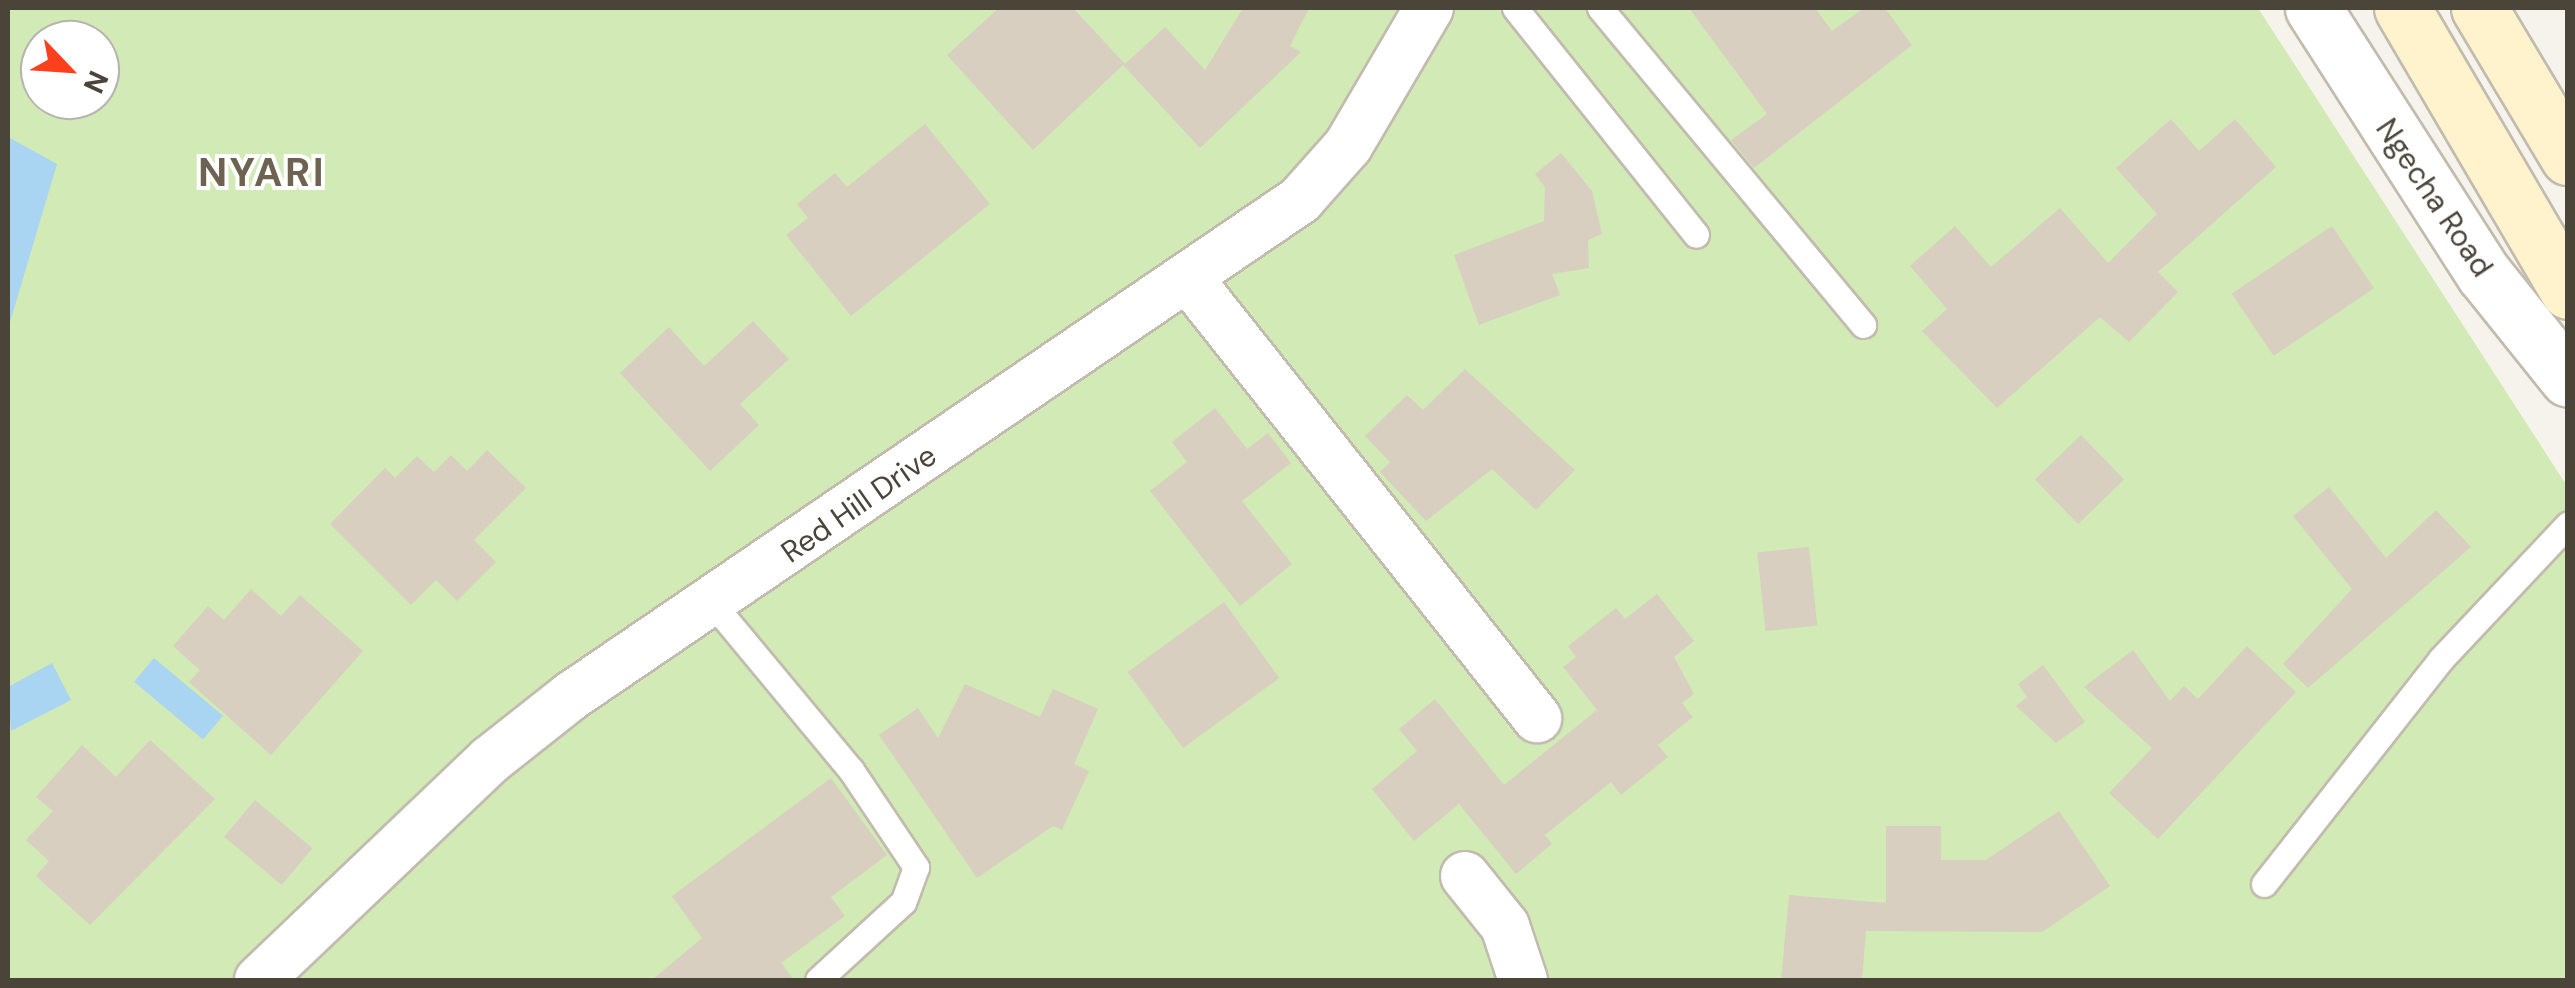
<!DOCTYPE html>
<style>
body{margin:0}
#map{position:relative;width:2575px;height:988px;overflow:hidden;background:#f6f3ec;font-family:"DM Sans",sans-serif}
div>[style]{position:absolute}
.green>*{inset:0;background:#d2eab5}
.water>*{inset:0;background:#a9d4f2;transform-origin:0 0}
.building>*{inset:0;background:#d8cfc1;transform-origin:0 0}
.roads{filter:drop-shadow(2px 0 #c2bbae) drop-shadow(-2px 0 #c2bbae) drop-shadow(0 2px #c2bbae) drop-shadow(0 -2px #c2bbae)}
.service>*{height:25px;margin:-12.5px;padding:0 12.5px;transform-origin:12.5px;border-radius:12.5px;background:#fff}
.minor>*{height:48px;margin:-24px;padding:0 24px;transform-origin:24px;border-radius:24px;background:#fff}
.tertiary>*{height:55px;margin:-27.5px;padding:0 27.5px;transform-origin:27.5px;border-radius:27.5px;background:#fff}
.secondary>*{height:55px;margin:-27.5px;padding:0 27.5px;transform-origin:27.5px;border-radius:27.5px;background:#fff3cd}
span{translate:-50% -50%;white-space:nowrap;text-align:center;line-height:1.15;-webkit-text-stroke:8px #fff;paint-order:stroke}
.street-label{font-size:30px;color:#4b4439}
.district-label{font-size:40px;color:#6e6250;font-weight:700;letter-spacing:2.5px}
.frame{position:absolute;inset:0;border:10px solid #4b4439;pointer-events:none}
.north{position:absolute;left:20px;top:20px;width:100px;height:100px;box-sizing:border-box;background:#fff;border:2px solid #b7b4b0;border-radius:50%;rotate:115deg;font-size:28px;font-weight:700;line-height:40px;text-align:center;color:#4b4439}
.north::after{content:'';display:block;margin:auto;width:35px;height:45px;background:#fc3f1d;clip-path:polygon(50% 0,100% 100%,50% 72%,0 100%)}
</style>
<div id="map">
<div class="green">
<i style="clip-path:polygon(evenodd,8px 8px,2258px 8px,2567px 486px,2567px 980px,8px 980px,8px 8px,40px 40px,100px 40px,100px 100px,40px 100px,40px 40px)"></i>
</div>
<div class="water">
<i style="clip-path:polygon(8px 137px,57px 164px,8px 329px)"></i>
<i style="left:154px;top:658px;width:90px;height:31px;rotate:40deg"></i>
<i style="clip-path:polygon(52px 663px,71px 700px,11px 731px,8px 687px)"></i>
</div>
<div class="building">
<i style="clip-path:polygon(999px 8px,1073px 8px,1125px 64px,1165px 27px,1205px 70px,1243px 8px,1309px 8px,1290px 46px,1301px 52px,1200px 148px,1123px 65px,1033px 150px,947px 55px)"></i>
<i style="clip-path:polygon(1689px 8px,1815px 8px,1832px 31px,1864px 8px,1885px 8px,1912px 45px,1754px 168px,1731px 140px,1767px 114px)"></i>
<i style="clip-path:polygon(2171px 119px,2199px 151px,2235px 119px,2276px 167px,2158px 272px,2178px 292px,2129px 342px,2100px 317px,1997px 408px,1922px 331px,1947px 309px,1910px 266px,1955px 226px,1991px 267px,2060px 208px,2108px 263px,2157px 214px,2116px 168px)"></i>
<i style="clip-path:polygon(925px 124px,990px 204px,851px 316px,786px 235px,808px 218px,797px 204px,835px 173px,847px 187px)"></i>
<i style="clip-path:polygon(1561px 153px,1592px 191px,1602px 234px,1588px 240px,1589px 268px,1552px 274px,1560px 295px,1479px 325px,1454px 255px,1544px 221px,1545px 187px,1535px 174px)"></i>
<i style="left:2332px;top:226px;width:75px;height:121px;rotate:56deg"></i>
<i style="clip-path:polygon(753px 321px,789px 359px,740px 404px,759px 425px,710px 471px,620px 373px,669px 327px,704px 366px)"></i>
<i style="clip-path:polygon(1465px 369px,1575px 470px,1536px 510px,1492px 469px,1426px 521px,1380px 472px,1390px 462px,1365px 436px,1407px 395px,1423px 410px)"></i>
<i style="clip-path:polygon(1215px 408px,1247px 449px,1268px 433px,1291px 463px,1242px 501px,1292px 564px,1240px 606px,1150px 491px,1187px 462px,1172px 442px)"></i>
<i style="left:2081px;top:435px;width:62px;height:64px;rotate:46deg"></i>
<i style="clip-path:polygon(487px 450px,526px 488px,474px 540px,496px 562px,457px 601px,436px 580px,411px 605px,330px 524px,385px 468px,395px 478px,417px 456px,434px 472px,451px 455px,467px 471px)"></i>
<i style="clip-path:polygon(2329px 487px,2386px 558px,2436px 510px,2471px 547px,2308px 688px,2283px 664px,2352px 589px,2293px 516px)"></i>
<i style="left:1809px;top:547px;width:79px;height:52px;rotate:84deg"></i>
<i style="clip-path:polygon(251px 589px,281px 616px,300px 595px,363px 651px,271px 755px,189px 682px,200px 670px,173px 646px,208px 606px,224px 620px)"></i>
<i style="clip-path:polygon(1657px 594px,1694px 641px,1674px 657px,1694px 694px,1682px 703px,1693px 717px,1658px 745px,1668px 757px,1621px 795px,1611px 782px,1545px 835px,1552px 844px,1516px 874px,1459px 804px,1414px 841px,1372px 789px,1417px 751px,1399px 729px,1435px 699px,1504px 785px,1597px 710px,1563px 667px,1576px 657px,1568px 646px,1616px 608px,1625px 619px)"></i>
<i style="left:1224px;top:602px;width:94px;height:119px;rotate:54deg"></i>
<i style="clip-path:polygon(2247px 646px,2296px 692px,2158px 839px,2109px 793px,2152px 748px,2084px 687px,2133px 650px,2170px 701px,2184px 686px,2198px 699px)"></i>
<i style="clip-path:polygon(2043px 665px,2085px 722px,2056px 743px,2016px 706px,2027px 697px,2018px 684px)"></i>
<i style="clip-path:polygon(965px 684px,1040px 717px,1053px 689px,1098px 709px,1074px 764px,1089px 771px,1062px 830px,1053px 826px,977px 878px,879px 735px,918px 708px,938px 738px)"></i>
<i style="clip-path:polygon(150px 740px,215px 799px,90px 925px,36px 876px,49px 861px,26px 840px,53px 811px,36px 797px,82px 745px,116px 777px)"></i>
<i style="clip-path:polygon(831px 778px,887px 855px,831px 897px,845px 916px,781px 963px,794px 980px,652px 980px,702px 938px,672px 896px)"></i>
<i style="left:255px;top:800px;width:75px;height:48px;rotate:40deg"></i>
<i style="clip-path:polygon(2059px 811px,2110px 886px,2042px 932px,1866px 931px,1862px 980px,1781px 980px,1789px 895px,1886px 903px,1886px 826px,1941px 826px,1941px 860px,1986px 860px)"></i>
</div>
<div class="roads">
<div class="service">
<i style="left:1515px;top:8px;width:290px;rotate:51.4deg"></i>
<i style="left:1600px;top:8px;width:412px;rotate:50.3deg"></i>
<i style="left:713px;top:604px;width:216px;rotate:50.3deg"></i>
<i style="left:851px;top:770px;width:117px;rotate:56.2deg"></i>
<i style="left:916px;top:867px;width:37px;rotate:110deg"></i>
<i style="left:903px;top:902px;width:115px;rotate:137.5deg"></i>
<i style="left:2264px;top:884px;width:286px;rotate:-51.8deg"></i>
<i style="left:2441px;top:659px;width:185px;rotate:-46.7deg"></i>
</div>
<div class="minor">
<i style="left:1188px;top:278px;width:562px;rotate:51.58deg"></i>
<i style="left:1465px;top:876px;width:64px;rotate:51.3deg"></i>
<i style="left:1505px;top:926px;width:57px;rotate:71.6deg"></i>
<i style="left:259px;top:980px;width:319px;rotate:-43.6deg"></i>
<i style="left:490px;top:760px;width:103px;rotate:-38.3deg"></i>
<i style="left:571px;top:696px;width:882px;rotate:-34.23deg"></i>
<i style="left:1300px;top:200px;width:72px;rotate:-48.4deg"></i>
<i style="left:1348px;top:146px;width:160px;rotate:-59.6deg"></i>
</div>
<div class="tertiary">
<i style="left:2313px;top:8px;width:316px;rotate:57.3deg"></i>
<i style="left:2484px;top:274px;width:134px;rotate:51.3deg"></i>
</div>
<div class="secondary">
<i style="left:2402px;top:8px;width:328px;rotate:59.6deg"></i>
<i style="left:2479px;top:8px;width:174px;rotate:59.1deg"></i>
</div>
</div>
<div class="street-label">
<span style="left:2434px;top:198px;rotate:56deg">Ngecha Road</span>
<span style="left:859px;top:504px;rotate:-35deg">Red Hill Drive</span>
</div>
<div class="district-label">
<span style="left:262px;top:172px">NYARI</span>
</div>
<div class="frame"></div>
<div class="north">N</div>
</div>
